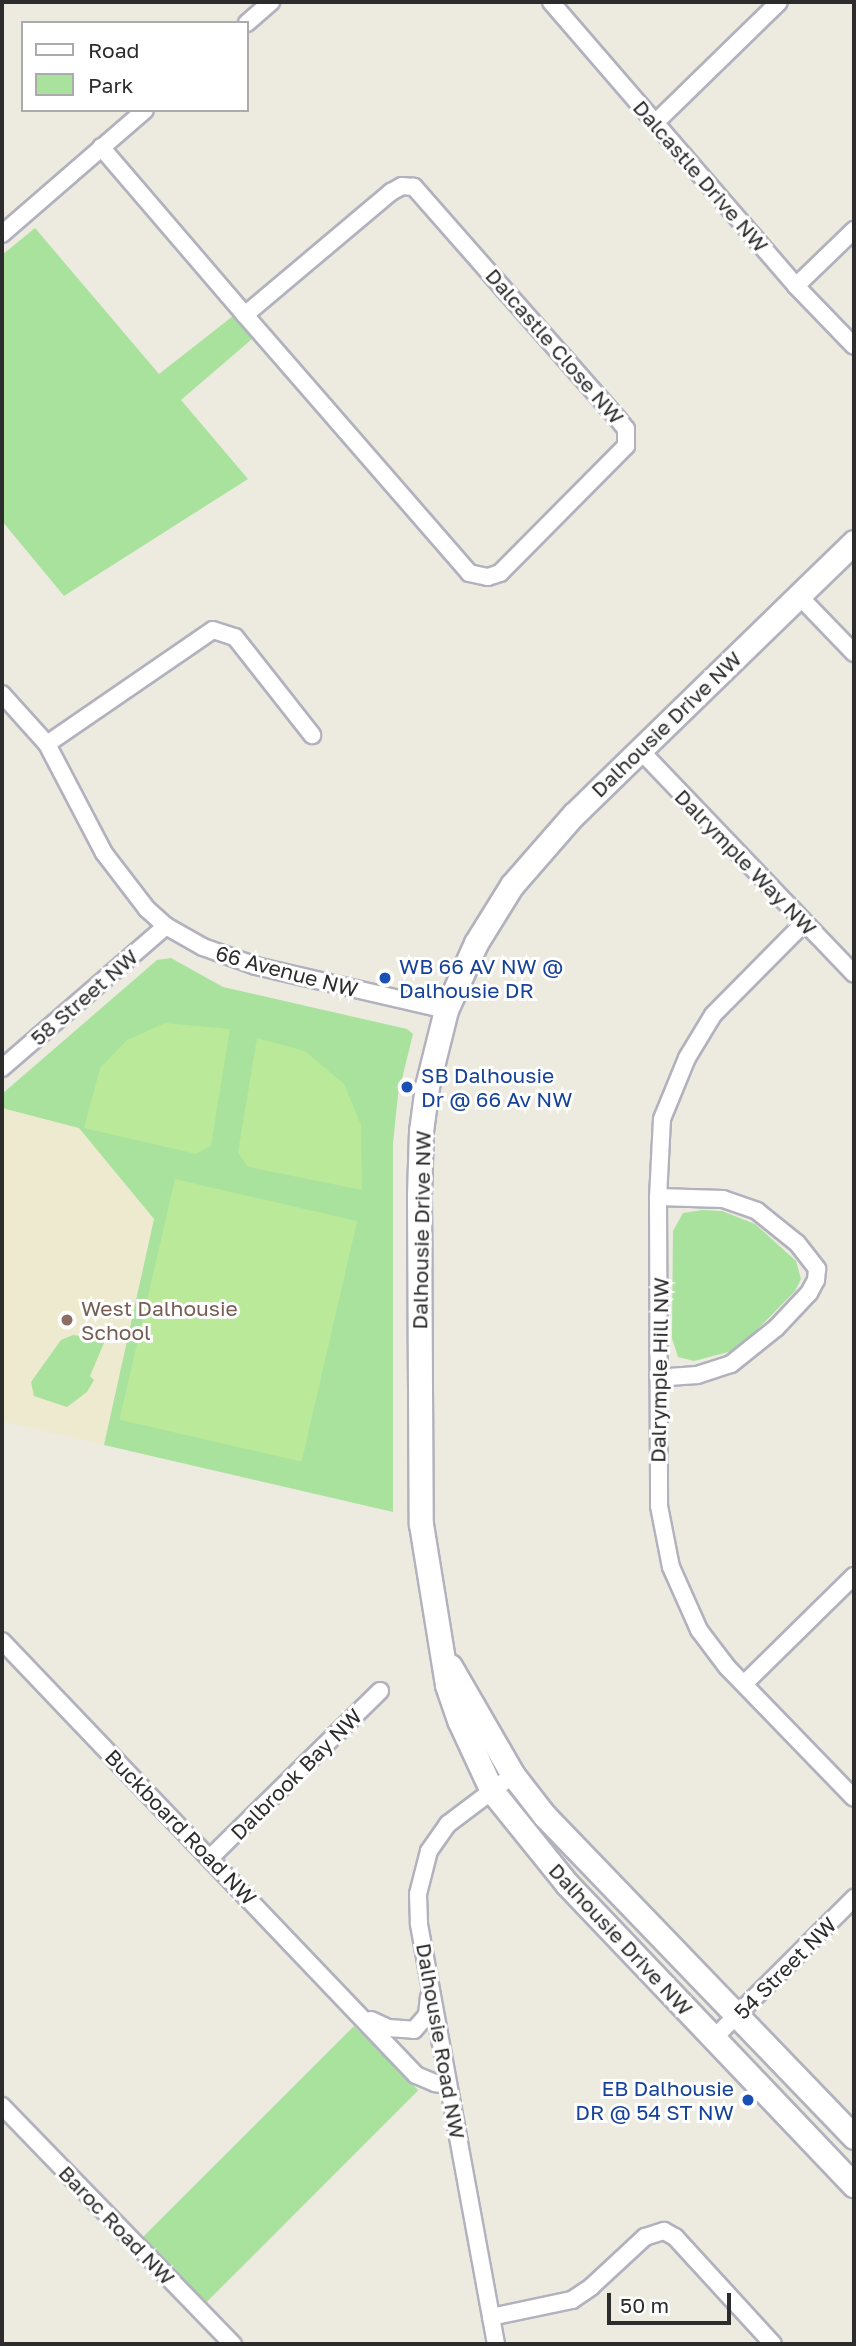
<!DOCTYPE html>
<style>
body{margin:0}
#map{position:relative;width:856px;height:2346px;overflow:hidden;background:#edeadf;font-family:"Golos Text",sans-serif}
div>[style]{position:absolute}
.education>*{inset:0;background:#eeeacf}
.green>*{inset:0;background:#a8e29d;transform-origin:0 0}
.pitch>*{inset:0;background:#b9e999;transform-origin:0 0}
.roads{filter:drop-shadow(2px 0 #b2b2bf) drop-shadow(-2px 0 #b2b2bf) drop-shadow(0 2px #b2b2bf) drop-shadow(0 -2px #b2b2bf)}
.street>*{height:16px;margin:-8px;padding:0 8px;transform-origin:8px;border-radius:8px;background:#fff}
.secondary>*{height:23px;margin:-11.5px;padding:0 11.5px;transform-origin:11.5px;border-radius:11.5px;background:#fff}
.dots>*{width:19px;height:19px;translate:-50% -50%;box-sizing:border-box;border:4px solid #fff;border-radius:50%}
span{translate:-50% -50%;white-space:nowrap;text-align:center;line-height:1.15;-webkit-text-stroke:6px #fff;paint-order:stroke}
.street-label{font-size:21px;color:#2c2c2c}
.transit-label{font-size:21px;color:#164399}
.left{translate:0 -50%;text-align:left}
.right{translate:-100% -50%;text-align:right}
.education-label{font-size:21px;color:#785e54}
.frame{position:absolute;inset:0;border:4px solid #2c2c2c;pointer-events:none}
.legend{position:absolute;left:21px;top:21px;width:228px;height:91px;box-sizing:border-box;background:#fff;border:2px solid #ababab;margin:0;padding:9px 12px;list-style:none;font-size:21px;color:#2c2c2c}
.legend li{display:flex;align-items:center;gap:14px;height:35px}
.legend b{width:35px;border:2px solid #ababab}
.scale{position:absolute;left:607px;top:2293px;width:124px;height:32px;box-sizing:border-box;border:4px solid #2c2c2c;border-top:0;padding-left:9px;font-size:21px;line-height:24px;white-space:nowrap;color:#2c2c2c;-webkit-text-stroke:5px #fff;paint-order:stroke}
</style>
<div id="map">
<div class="education">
<i style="clip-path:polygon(2px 1108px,79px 1128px,154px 1219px,104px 1445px,2px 1421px)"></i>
</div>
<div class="green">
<i style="clip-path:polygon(35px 228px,159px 374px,233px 316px,252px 339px,181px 400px,248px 479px,64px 596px,2px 521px,2px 255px)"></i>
<i style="clip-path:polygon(171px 958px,223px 987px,407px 1029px,413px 1034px,398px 1095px,393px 1143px,393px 1512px,104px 1445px,154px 1219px,79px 1128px,2px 1108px,2px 1094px,157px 960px)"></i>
<i style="clip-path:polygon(702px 1210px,722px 1211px,755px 1224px,796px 1261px,801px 1279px,795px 1291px,754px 1333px,732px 1351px,694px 1361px,678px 1357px,672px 1338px,673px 1231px,683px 1213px)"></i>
<i style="clip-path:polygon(73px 1335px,101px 1339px,104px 1343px,90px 1376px,94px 1380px,87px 1392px,67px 1407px,34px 1396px,31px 1382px,61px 1340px)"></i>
<i style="left:354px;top:2026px;width:91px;height:301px;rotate:45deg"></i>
</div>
<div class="pitch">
<i style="clip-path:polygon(165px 1023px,230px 1029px,211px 1146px,196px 1154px,84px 1128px,100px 1068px,127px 1040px)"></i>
<i style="clip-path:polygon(257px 1038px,305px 1051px,344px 1084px,361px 1125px,362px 1190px,248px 1167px,238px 1152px)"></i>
<i style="left:175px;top:1179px;width:187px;height:247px;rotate:13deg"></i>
</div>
<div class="roads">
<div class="street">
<i style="left:551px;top:2px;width:375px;rotate:49.2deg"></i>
<i style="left:796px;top:286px;width:83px;rotate:46deg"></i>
<i style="left:247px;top:23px;width:32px;rotate:-41deg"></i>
<i style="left:655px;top:123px;width:173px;rotate:-44.3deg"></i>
<i style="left:101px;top:147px;width:221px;rotate:49.4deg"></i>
<i style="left:245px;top:315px;width:342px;rotate:49deg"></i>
<i style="left:469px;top:573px;width:19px;rotate:12deg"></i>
<i style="left:488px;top:577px;width:13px;rotate:-18deg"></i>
<i style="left:500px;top:573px;width:179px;rotate:-45.2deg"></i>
<i style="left:626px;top:446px;width:17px;rotate:-90deg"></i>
<i style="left:626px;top:429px;width:14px;rotate:-129deg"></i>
<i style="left:617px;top:418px;width:308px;rotate:-131.3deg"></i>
<i style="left:414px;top:187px;width:12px;rotate:-175deg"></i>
<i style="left:402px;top:186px;width:13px;rotate:151deg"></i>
<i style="left:391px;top:192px;width:191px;rotate:139.9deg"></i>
<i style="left:2px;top:234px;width:189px;rotate:-40.9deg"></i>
<i style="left:796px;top:286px;width:81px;rotate:-44deg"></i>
<i style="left:799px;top:596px;width:79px;rotate:46deg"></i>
<i style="left:2px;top:694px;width:67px;rotate:48deg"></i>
<i style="left:47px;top:744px;width:123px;rotate:62.4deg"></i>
<i style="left:104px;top:853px;width:71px;rotate:52.5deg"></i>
<i style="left:147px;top:909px;width:25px;rotate:42deg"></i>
<i style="left:166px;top:926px;width:43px;rotate:29.6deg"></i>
<i style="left:203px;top:947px;width:56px;rotate:19.7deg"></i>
<i style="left:256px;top:966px;width:195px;rotate:13deg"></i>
<i style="left:47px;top:744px;width:201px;rotate:-34.5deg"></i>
<i style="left:213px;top:630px;width:23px;rotate:18deg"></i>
<i style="left:235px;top:637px;width:125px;rotate:51.8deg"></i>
<i style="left:639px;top:749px;width:311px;rotate:46.3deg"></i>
<i style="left:804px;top:923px;width:129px;rotate:134.7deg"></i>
<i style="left:713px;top:1015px;width:50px;rotate:121.2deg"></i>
<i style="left:687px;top:1058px;width:66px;rotate:112.3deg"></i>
<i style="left:662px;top:1119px;width:78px;rotate:92.9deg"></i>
<i style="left:658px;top:1197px;width:309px;rotate:89.8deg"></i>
<i style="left:659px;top:1506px;width:62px;rotate:78.9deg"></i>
<i style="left:671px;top:1567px;width:69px;rotate:66deg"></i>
<i style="left:699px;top:1630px;width:46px;rotate:52.9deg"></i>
<i style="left:727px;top:1667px;width:182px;rotate:45.9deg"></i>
<i style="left:2px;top:1068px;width:217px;rotate:-40.9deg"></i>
<i style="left:658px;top:1197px;width:65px;rotate:1.8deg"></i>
<i style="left:723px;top:1199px;width:36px;rotate:19deg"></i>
<i style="left:757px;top:1211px;width:51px;rotate:38.7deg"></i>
<i style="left:797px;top:1243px;width:33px;rotate:52deg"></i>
<i style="left:817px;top:1269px;width:11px;rotate:95deg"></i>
<i style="left:816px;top:1280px;width:15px;rotate:118deg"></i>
<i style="left:809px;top:1293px;width:48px;rotate:133.3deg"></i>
<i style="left:776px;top:1328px;width:58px;rotate:141.3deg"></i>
<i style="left:731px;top:1364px;width:36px;rotate:162deg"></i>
<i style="left:697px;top:1375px;width:39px;rotate:176deg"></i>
<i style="left:2px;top:1641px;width:600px;rotate:46.35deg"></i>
<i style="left:416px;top:2075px;width:21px;rotate:23deg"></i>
<i style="left:435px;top:2083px;width:13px;rotate:9deg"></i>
<i style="left:744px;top:1684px;width:154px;rotate:-44.5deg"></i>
<i style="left:211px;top:1857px;width:237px;rotate:-44.5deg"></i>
<i style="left:371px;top:2020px;width:19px;rotate:25deg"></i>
<i style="left:388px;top:2028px;width:26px;rotate:4deg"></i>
<i style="left:414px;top:2030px;width:20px;rotate:-49deg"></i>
<i style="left:427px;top:2015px;width:18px;rotate:-84deg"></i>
<i style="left:715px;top:2037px;width:197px;rotate:-45deg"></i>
<i style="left:2px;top:2106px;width:332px;rotate:45.9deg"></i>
<i style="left:491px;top:2317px;width:83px;rotate:-11.9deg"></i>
<i style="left:572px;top:2300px;width:23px;rotate:-34deg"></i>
<i style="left:591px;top:2287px;width:74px;rotate:-42.8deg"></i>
<i style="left:645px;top:2237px;width:20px;rotate:-18deg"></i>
<i style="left:664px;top:2231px;width:13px;rotate:29deg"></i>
<i style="left:675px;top:2237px;width:145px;rotate:47.5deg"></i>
<i style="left:496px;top:2344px;width:428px;rotate:-100.4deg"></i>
<i style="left:419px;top:1923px;width:29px;rotate:-92deg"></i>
<i style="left:418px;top:1894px;width:44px;rotate:-75.7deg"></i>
<i style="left:429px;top:1851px;width:33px;rotate:-55deg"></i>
<i style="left:448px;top:1824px;width:81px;rotate:-37deg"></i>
</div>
<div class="secondary">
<i style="left:854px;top:542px;width:390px;rotate:135.8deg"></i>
<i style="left:574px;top:814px;width:94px;rotate:131.1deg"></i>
<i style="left:512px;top:885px;width:68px;rotate:121.8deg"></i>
<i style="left:476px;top:943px;width:73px;rotate:114.1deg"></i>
<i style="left:446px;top:1010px;width:78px;rotate:104deg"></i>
<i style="left:427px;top:1086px;width:45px;rotate:97.6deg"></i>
<i style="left:421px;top:1131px;width:65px;rotate:91.8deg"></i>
<i style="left:419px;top:1196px;width:328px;rotate:89.7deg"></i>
<i style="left:421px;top:1524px;width:163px;rotate:80.8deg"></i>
<i style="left:447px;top:1685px;width:37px;rotate:71deg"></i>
<i style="left:459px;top:1720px;width:78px;rotate:65.1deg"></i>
<i style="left:492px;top:1791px;width:119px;rotate:51.1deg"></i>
<i style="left:567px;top:1884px;width:416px;rotate:46.4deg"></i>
<i style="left:450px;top:1666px;width:126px;rotate:60deg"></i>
<i style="left:513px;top:1775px;width:51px;rotate:52.2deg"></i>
<i style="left:544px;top:1815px;width:447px;rotate:46.1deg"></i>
</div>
</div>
<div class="dots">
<i style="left:385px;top:978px;background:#1a4fb4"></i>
<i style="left:407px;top:1087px;background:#1a4fb4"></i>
<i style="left:67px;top:1320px;background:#8d6e63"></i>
<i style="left:748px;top:2100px;background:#1a4fb4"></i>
</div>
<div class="street-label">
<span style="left:701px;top:176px;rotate:49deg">Dalcastle Drive NW</span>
<span style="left:555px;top:346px;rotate:49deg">Dalcastle Close NW</span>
<span style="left:666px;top:724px;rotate:-44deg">Dalhousie Drive NW</span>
<span style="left:746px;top:862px;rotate:46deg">Dalrymple Way NW</span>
<span style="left:287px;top:971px;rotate:15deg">66 Avenue NW</span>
<span style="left:84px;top:997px;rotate:-41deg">58 Street NW</span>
<span style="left:421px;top:1230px;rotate:-89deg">Dalhousie Drive NW</span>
<span style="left:659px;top:1370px;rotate:-89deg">Dalrymple Hill NW</span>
<span style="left:296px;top:1774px;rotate:-45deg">Dalbrook Bay NW</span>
<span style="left:181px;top:1827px;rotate:46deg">Buckboard Road NW</span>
<span style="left:621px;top:1939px;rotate:47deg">Dalhousie Drive NW</span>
<span style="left:785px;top:1968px;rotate:-45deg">54 Street NW</span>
<span style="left:441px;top:2041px;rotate:80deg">Dalhousie Road NW</span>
<span style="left:117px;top:2225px;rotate:46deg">Baroc Road NW</span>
</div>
<div class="transit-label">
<span class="left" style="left:399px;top:978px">WB 66 AV NW @<br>Dalhousie DR</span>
<span class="left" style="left:421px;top:1087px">SB Dalhousie<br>Dr @ 66 Av NW</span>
<span class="right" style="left:734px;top:2100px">EB Dalhousie<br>DR @ 54 ST NW</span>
</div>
<div class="education-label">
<span class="left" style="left:81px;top:1320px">West Dalhousie<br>School</span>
</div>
<div class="frame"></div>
<ul class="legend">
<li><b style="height:9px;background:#fff"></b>Road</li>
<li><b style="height:19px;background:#a8e29d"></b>Park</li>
</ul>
<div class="scale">50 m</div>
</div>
